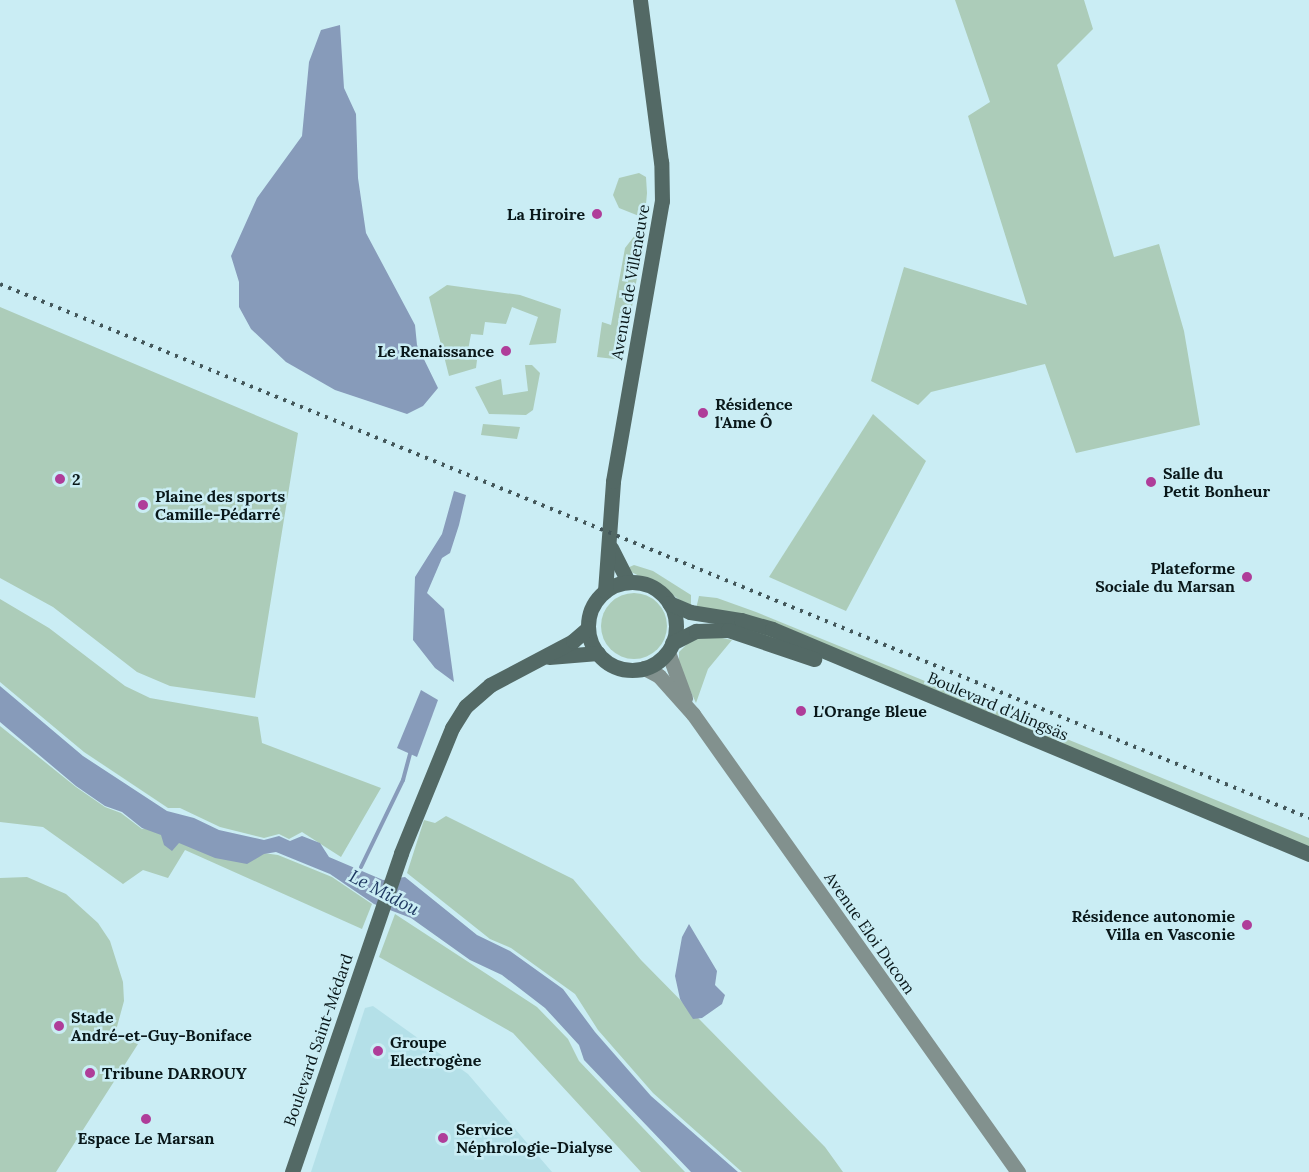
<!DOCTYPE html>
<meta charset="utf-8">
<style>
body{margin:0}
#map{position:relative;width:1309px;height:1172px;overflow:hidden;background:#caedf4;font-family:Lora,serif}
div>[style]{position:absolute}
.built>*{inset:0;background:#b4e0e8}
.green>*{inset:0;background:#acccb9}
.round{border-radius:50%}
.water>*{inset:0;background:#879bba}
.stream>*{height:4px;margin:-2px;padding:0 2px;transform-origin:2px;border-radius:2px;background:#879bba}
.tertiary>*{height:15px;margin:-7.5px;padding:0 7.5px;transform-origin:7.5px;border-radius:7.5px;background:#82918e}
.secondary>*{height:15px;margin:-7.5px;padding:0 7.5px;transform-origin:7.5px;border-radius:7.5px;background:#536965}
.secondary>.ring{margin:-7.5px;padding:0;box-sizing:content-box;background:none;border:15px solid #536965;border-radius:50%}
.rail>*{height:4px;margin-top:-2px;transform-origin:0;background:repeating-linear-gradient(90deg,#43575a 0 3px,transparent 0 9px)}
.dots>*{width:16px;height:16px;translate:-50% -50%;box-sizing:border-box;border:3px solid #caedf4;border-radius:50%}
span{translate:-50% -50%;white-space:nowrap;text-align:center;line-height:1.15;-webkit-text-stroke:5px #caedf4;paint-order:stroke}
.poi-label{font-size:16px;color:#091719;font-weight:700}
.right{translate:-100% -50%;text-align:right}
.left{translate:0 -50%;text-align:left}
.street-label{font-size:16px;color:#091719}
.water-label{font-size:18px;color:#1b345e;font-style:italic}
</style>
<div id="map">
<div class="built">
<i style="clip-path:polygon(373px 1006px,468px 1074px,552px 1172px,311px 1172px,365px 1008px)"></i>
</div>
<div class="green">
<i style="clip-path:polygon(955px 0,1084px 0,1093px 29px,1057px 65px,1114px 257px,1159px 244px,1184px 331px,1200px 425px,1076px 453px,1045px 364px,931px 392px,918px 405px,871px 381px,904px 267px,1027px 305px,968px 116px,990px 102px)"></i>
<i style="clip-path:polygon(639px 173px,646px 177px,647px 193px,645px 215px,639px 216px,619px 208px,613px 195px,619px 178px)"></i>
<i style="clip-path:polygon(639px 230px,644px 231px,644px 236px,623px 360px,597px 357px,602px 322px,611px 325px,625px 248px)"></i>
<i style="clip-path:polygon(447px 285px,520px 295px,561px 309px,556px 343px,529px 345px,538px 317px,512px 307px,506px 324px,485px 322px,483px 335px,471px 334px,467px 356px,477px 360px,476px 368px,449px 376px,429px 297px)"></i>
<i style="clip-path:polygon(0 307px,298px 433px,255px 698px,170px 686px,137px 672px,53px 607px,0 578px)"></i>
<i style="clip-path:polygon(525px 365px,532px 365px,540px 373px,533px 410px,526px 415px,489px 414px,475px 387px,501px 379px,503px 395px,528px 391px)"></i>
<i style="clip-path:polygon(873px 414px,926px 461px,846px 611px,769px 577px)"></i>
<i style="clip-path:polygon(483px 424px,520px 427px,517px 439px,481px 435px)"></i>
<i style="clip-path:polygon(634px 565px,653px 571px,691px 595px,691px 609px,664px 588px,625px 569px)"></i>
<i class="round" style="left:601px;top:593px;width:66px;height:66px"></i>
<i style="clip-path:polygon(699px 596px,717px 598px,756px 612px,1309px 838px,1309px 848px,696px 609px)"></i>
<i style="clip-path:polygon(0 599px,49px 628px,125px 686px,150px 698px,258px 717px,262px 743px,381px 788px,341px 857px,302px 832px,289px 839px,279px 834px,264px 838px,220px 827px,180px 808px,168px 808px,84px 752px,0 682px)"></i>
<i style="clip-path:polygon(717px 637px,732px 640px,708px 669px,696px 703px,679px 666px,679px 652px,692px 639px)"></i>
<i style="clip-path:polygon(0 726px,76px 787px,105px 807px,121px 813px,142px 829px,153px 827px,217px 847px,278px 855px,332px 877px,372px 904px,362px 929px,185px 850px,168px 878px,143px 870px,123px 884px,43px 827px,0 822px)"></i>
<i style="clip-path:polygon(446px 816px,573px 879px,641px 960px,825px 1147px,843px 1172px,742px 1172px,653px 1093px,598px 1030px,575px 994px,511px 948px,490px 939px,407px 873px,424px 820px,435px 823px)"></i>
<i style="clip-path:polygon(27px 877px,66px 894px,98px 923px,110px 941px,123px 982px,124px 1001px,115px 1034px,138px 1044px,56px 1172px,0 1172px,0 878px)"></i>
<i style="clip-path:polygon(395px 914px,537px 1007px,568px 1039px,579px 1061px,685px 1172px,641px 1172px,513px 1033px,379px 957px)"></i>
</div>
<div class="water">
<i style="clip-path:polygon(340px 25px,344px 88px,356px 114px,358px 178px,366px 233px,415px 325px,417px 345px,438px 388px,423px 406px,407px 414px,335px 390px,286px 362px,251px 329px,239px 307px,239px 282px,231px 256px,257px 198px,302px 136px,309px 62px,321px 30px)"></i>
<i style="clip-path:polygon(454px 491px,466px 495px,459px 525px,450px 553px,442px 558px,427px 593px,444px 609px,454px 682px,435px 668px,413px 640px,415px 577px,442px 534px)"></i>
<i style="clip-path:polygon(0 686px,83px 756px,167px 811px,194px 818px,219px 830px,264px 840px,279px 836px,290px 841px,302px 836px,320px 843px,329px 857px,383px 880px,405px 877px,477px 935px,510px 951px,563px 989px,595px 1032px,651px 1096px,738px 1172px,691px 1172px,584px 1060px,579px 1045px,545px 1008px,502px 975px,470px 960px,411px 918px,374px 904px,330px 874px,276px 852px,264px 854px,247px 864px,215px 858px,179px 843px,172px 851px,164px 845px,161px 835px,142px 828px,122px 812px,105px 806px,76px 786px,0 722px)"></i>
<i style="clip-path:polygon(421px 690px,438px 700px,417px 757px,397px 748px)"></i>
<i style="clip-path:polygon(689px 924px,717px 971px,715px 985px,725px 995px,722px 1004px,702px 1018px,693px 1019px,689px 1013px,680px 999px,675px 976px,682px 937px)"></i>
</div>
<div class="stream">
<i style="left:361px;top:867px;width:97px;rotate:-64.2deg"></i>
<i style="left:403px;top:780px;width:27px;rotate:-75deg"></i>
</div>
<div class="tertiary">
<i style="left:668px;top:652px;width:49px;rotate:69.7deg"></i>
<i style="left:644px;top:668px;width:17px;rotate:28deg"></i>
<i style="left:659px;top:676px;width:51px;rotate:48.2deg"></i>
<i style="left:693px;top:714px;width:562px;rotate:54.64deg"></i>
</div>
<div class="secondary">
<i style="left:611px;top:548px;width:38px;rotate:63deg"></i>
<i class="ring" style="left:588px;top:582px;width:73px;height:73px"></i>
<i style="left:605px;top:591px;width:110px;rotate:-85.8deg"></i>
<i style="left:613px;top:481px;width:284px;rotate:-80.1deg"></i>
<i style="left:662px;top:201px;width:39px;rotate:-91deg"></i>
<i style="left:661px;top:162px;width:163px;rotate:-97.4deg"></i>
<i style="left:669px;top:603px;width:23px;rotate:23deg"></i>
<i style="left:690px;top:612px;width:52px;rotate:8.9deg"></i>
<i style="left:741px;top:620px;width:32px;rotate:16deg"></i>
<i style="left:772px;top:629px;width:582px;rotate:22.73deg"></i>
<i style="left:672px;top:643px;width:27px;rotate:-27deg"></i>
<i style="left:696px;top:631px;width:32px;rotate:-2deg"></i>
<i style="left:728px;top:630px;width:91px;rotate:18.6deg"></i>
<i style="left:549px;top:657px;width:49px;rotate:-4.7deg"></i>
<i style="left:292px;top:1172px;width:337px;rotate:-71.1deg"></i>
<i style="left:401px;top:853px;width:135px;rotate:-67.8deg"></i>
<i style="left:452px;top:728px;width:26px;rotate:-58deg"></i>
<i style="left:466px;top:706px;width:32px;rotate:-41deg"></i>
<i style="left:490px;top:685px;width:94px;rotate:-27.9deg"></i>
<i style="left:573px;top:641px;width:20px;rotate:-41deg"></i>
</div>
<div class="rail">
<i style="left:0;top:284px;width:1414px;rotate:22.19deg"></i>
</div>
<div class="dots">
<i style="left:597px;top:214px;background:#af3d99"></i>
<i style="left:506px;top:351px;background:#af3d99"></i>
<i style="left:703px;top:413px;background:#af3d99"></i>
<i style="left:60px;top:479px;background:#af3d99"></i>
<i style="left:1151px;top:482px;background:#af3d99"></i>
<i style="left:143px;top:505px;background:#af3d99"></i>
<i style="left:1247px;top:577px;background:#af3d99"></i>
<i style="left:801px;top:711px;background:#af3d99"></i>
<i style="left:1247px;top:925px;background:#af3d99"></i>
<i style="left:59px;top:1026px;background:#af3d99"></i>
<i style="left:378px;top:1051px;background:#af3d99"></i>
<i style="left:90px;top:1073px;background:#af3d99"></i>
<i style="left:146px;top:1119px;background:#af3d99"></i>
<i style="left:443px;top:1138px;background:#af3d99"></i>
</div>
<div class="poi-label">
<span class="right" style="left:585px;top:214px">La Hiroire</span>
<span class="right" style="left:494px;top:351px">Le Renaissance</span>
<span class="left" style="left:715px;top:413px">Résidence<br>l'Ame Ô</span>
<span class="left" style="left:1163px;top:482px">Salle du<br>Petit Bonheur</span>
<span class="left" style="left:72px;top:479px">2</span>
<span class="left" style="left:155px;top:505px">Plaine des sports<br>Camille-Pédarré</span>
<span class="right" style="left:1235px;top:577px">Plateforme<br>Sociale du Marsan</span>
<span class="left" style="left:813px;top:711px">L'Orange Bleue</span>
<span class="right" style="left:1235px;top:925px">Résidence autonomie<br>Villa en Vasconie</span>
<span class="left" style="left:71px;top:1026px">Stade<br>André-et-Guy-Boniface</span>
<span class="left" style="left:390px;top:1051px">Groupe<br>Electrogène</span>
<span class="left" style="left:102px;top:1073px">Tribune DARROUY</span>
<span class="left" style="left:456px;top:1138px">Service<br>Néphrologie-Dialyse</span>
<span style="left:146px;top:1138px">Espace Le Marsan</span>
</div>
<div class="street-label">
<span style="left:630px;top:282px;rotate:-80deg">Avenue de Villeneuve</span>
<span style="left:998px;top:706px;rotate:23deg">Boulevard d'Alingsäs</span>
<span style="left:870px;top:933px;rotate:55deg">Avenue Eloi Ducom</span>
<span style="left:318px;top:1040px;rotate:-71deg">Boulevard Saint-Médard</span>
</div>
<div class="water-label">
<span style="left:384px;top:893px;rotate:28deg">Le Midou</span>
</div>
</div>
